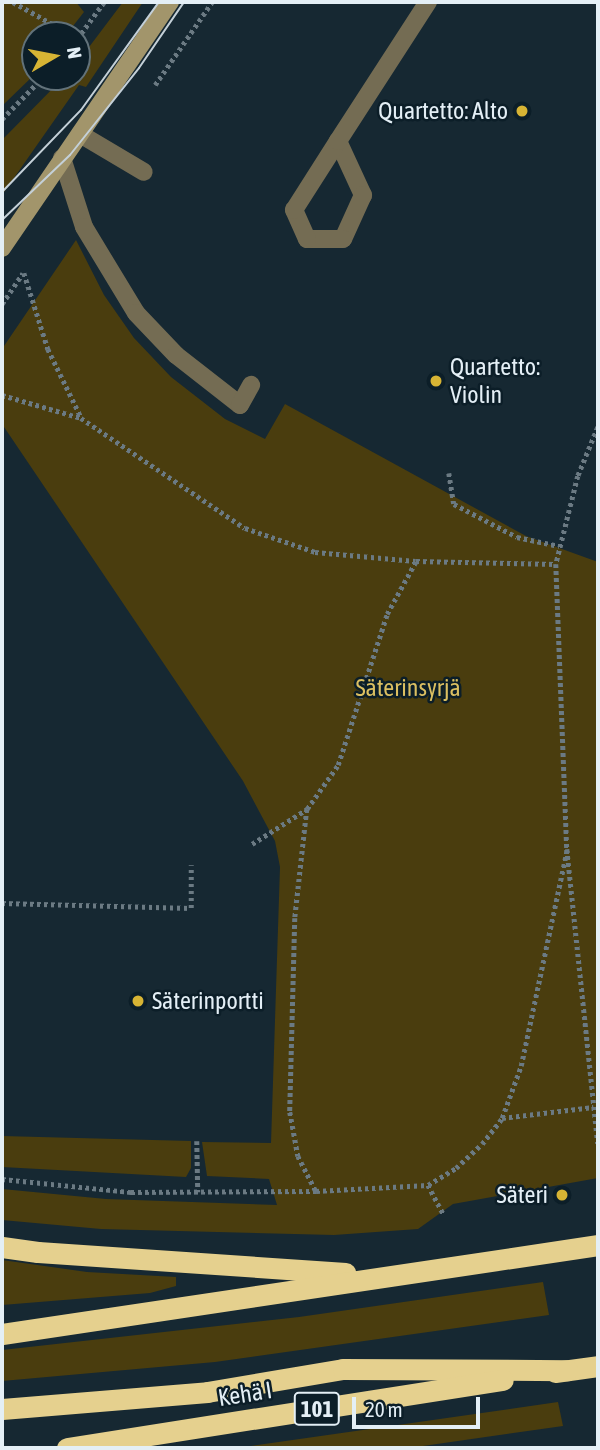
<!DOCTYPE html>
<meta charset="utf-8">
<style>
body{margin:0}
#map{position:relative;width:600px;height:1450px;overflow:hidden;background:#162832;font-family:"Asap Condensed",sans-serif}
div>[style]{position:absolute}
.green>*{inset:0;background:#4a3d0e}
.path>*{height:4.5px;margin-top:-2.25px;transform-origin:0;background:repeating-linear-gradient(90deg,#6b7a83 0 3.5px,transparent 0 7px)}
.lane>*{height:18px;margin:-9px;padding:0 9px;transform-origin:9px;border-radius:9px;background:#746c53}
.secondary>*{height:18px;margin:-9px;padding:0 9px;transform-origin:9px;border-radius:9px;background:#a2956b}
.highway>*{height:21px;margin:-10.5px;padding:0 10.5px;transform-origin:10.5px;border-radius:10.5px;background:#e5d08e}
.tram>*{height:2px;margin:-1px;padding:0 1px;transform-origin:1px;border-radius:1px;background:#c4d0d8}
.dots>*{width:19px;height:19px;translate:-50% -50%;box-sizing:border-box;border:4px solid #0c1e28;border-radius:50%}
span{translate:-50% -50%;white-space:nowrap;text-align:center;line-height:1.15;-webkit-text-stroke:5px #0c1e28;paint-order:stroke}
.shield-label span{padding:2px 5px;background:#0c1e28;border:2px solid;border-radius:5px;-webkit-text-stroke-width:0}
.shield-label{font-size:23px;color:#e4eff6;font-weight:700}
.poi-label{font-size:24px;color:#e4eff6}
.right{translate:-100% -50%;text-align:right}
.left{translate:0 -50%;text-align:left}
.park-label{font-size:24px;color:#dbbf61}
.street-label{font-size:24px;color:#e4eff6}
.frame{position:absolute;inset:0;border:4px solid #e4eff6;pointer-events:none}
.north{position:absolute;left:21px;top:21px;width:70px;height:70px;box-sizing:border-box;background:#0c1e28;border:2px solid #62727a;border-radius:50%;rotate:80deg;font-size:19px;font-weight:700;line-height:28px;text-align:center;color:#e4eff6}
.north::after{content:'';display:block;margin:auto;width:24px;height:32px;background:#d7b434;clip-path:polygon(50% 0,100% 100%,50% 72%,0 100%)}
.scale{position:absolute;left:352px;top:1397px;width:128px;height:32px;box-sizing:border-box;border:4px solid #e4eff6;border-top:0;padding-left:9px;font-size:21px;line-height:24px;white-space:nowrap;color:#e4eff6;-webkit-text-stroke:5px #0c1e28;paint-order:stroke}
</style>
<div id="map">
<div class="green">
<i style="clip-path:polygon(2px 2px,76px 2px,84px 12px,66px 35px,35px 35px,35px 74px,2px 106px)"></i>
<i style="clip-path:polygon(123px 2px,143px 2px,86px 87px,79px 85px,2px 195px,2px 140px,64px 77px,77px 77px,77px 63px)"></i>
<i style="clip-path:polygon(76px 240px,104px 295px,134px 338px,171px 377px,225px 419px,265px 439px,285px 404px,526px 536px,598px 562px,598px 1178px,453px 1204px,418px 1229px,334px 1235px,101px 1229px,2px 1220px,2px 1189px,106px 1199px,277px 1205px,269px 1179px,207px 1176px,202px 1142px,271px 1143px,280px 867px,275px 841px,243px 781px,2px 424px,2px 349px)"></i>
<i style="clip-path:polygon(2px 1136px,191px 1141px,191px 1168px,186px 1177px,2px 1167px)"></i>
<i style="clip-path:polygon(2px 1260px,87px 1272px,176px 1277px,176px 1286px,150px 1293px,2px 1305px)"></i>
<i style="clip-path:polygon(543px 1282px,549px 1315px,215px 1362px,2px 1381px,2px 1350px,299px 1317px)"></i>
<i style="clip-path:polygon(558px 1402px,563px 1426px,409px 1448px,237px 1448px)"></i>
</div>
<div class="path">
<i style="left:13px;top:2px;width:68px;rotate:29.2deg"></i>
<i style="left:77px;top:39px;width:46px;rotate:-53.9deg"></i>
<i style="left:155px;top:85px;width:101px;rotate:-55.5deg"></i>
<i style="left:2px;top:119px;width:59px;rotate:-45.7deg"></i>
<i style="left:24px;top:273px;width:80px;rotate:72.5deg"></i>
<i style="left:48px;top:349px;width:76px;rotate:64.1deg"></i>
<i style="left:2px;top:304px;width:37px;rotate:-56deg"></i>
<i style="left:2px;top:395px;width:82px;rotate:16.2deg"></i>
<i style="left:81px;top:418px;width:197px;rotate:33.9deg"></i>
<i style="left:245px;top:528px;width:74px;rotate:18.9deg"></i>
<i style="left:315px;top:552px;width:101px;rotate:5.1deg"></i>
<i style="left:416px;top:561px;width:140px;rotate:1.2deg"></i>
<i style="left:598px;top:427px;width:53px;rotate:112.2deg"></i>
<i style="left:578px;top:476px;width:91px;rotate:104deg"></i>
<i style="left:556px;top:564px;width:285px;rotate:87.8deg"></i>
<i style="left:567px;top:849px;width:296px;rotate:84deg"></i>
<i style="left:449px;top:473px;width:31px;rotate:81deg"></i>
<i style="left:454px;top:504px;width:71px;rotate:27.6deg"></i>
<i style="left:517px;top:537px;width:43px;rotate:12.1deg"></i>
<i style="left:307px;top:809px;width:110px;rotate:96.3deg"></i>
<i style="left:295px;top:918px;width:194px;rotate:91.5deg"></i>
<i style="left:290px;top:1112px;width:45px;rotate:79.7deg"></i>
<i style="left:298px;top:1156px;width:39px;rotate:63deg"></i>
<i style="left:252px;top:844px;width:65px;rotate:-32.5deg"></i>
<i style="left:307px;top:809px;width:54px;rotate:-54.8deg"></i>
<i style="left:338px;top:765px;width:159px;rotate:-72deg"></i>
<i style="left:387px;top:614px;width:60px;rotate:-61.3deg"></i>
<i style="left:2px;top:903px;width:189px;rotate:1.5deg"></i>
<i style="left:191px;top:908px;width:43px;rotate:-90deg"></i>
<i style="left:502px;top:1118px;width:92px;rotate:-6.9deg"></i>
<i style="left:197px;top:1141px;width:51px;rotate:88.9deg"></i>
<i style="left:2px;top:1179px;width:130px;rotate:5.8deg"></i>
<i style="left:131px;top:1192px;width:185px;rotate:-0.3deg"></i>
<i style="left:316px;top:1191px;width:112px;rotate:-3.1deg"></i>
<i style="left:428px;top:1185px;width:33px;rotate:-31deg"></i>
<i style="left:456px;top:1168px;width:35px;rotate:-43deg"></i>
<i style="left:482px;top:1144px;width:33px;rotate:-52deg"></i>
<i style="left:502px;top:1118px;width:55px;rotate:-69.9deg"></i>
<i style="left:521px;top:1066px;width:222px;rotate:-78deg"></i>
<i style="left:428px;top:1185px;width:34px;rotate:62deg"></i>
</div>
<div class="lane">
<i style="left:80px;top:134px;width:74px;rotate:30.7deg"></i>
<i style="left:338px;top:141px;width:60px;rotate:65.2deg"></i>
<i style="left:363px;top:195px;width:48px;rotate:114.4deg"></i>
<i style="left:343px;top:239px;width:36px;rotate:180deg"></i>
<i style="left:307px;top:239px;width:32px;rotate:-114deg"></i>
<i style="left:294px;top:210px;width:82px;rotate:-57.5deg"></i>
<i style="left:338px;top:141px;width:166px;rotate:-57.1deg"></i>
<i style="left:62px;top:158px;width:72px;rotate:72.3deg"></i>
<i style="left:84px;top:227px;width:100px;rotate:58.8deg"></i>
<i style="left:136px;top:313px;width:58px;rotate:46.4deg"></i>
<i style="left:176px;top:355px;width:81px;rotate:38deg"></i>
<i style="left:240px;top:405px;width:23px;rotate:-61deg"></i>
</div>
<div class="secondary">
<i style="left:2px;top:248px;width:298px;rotate:-55.7deg"></i>
</div>
<div class="highway">
<i style="left:2px;top:1247px;width:36px;rotate:8deg"></i>
<i style="left:38px;top:1252px;width:308px;rotate:3.9deg"></i>
<i style="left:2px;top:1334px;width:603px;rotate:-8.49deg"></i>
<i style="left:555px;top:1372px;width:43px;rotate:-7.9deg"></i>
<i style="left:2px;top:1409px;width:206px;rotate:-4.7deg"></i>
<i style="left:207px;top:1392px;width:138px;rotate:-9.6deg"></i>
<i style="left:343px;top:1369px;width:224px;rotate:0.3deg"></i>
<i style="left:67px;top:1448px;width:441px;rotate:-8.9deg"></i>
</div>
<div class="tram">
<i style="left:2px;top:192px;width:114px;rotate:-46.1deg"></i>
<i style="left:81px;top:110px;width:133px;rotate:-54.2deg"></i>
<i style="left:2px;top:220px;width:94px;rotate:-43.7deg"></i>
<i style="left:70px;top:155px;width:111px;rotate:-51.6deg"></i>
<i style="left:139px;top:68px;width:80px;rotate:-55.7deg"></i>
</div>
<div class="dots">
<i style="left:522px;top:111px;background:#d7b434"></i>
<i style="left:436px;top:381px;background:#d7b434"></i>
<i style="left:138px;top:1001px;background:#d7b434"></i>
<i style="left:562px;top:1195px;background:#d7b434"></i>
</div>
<div class="shield-label">
<span style="left:317px;top:1409px">101</span>
</div>
<div class="poi-label">
<span class="right" style="left:508px;top:111px">Quartetto: Alto</span>
<span class="left" style="left:450px;top:381px">Quartetto:<br>Violin</span>
<span class="left" style="left:152px;top:1001px">Säterinportti</span>
<span class="right" style="left:548px;top:1195px">Säteri</span>
</div>
<div class="park-label">
<span style="left:408px;top:688px">Säterinsyrjä</span>
</div>
<div class="street-label">
<span style="left:245px;top:1394px;rotate:-9deg">Kehä I</span>
</div>
<div class="frame"></div>
<div class="north">N</div>
<div class="scale">20 m</div>
</div>
